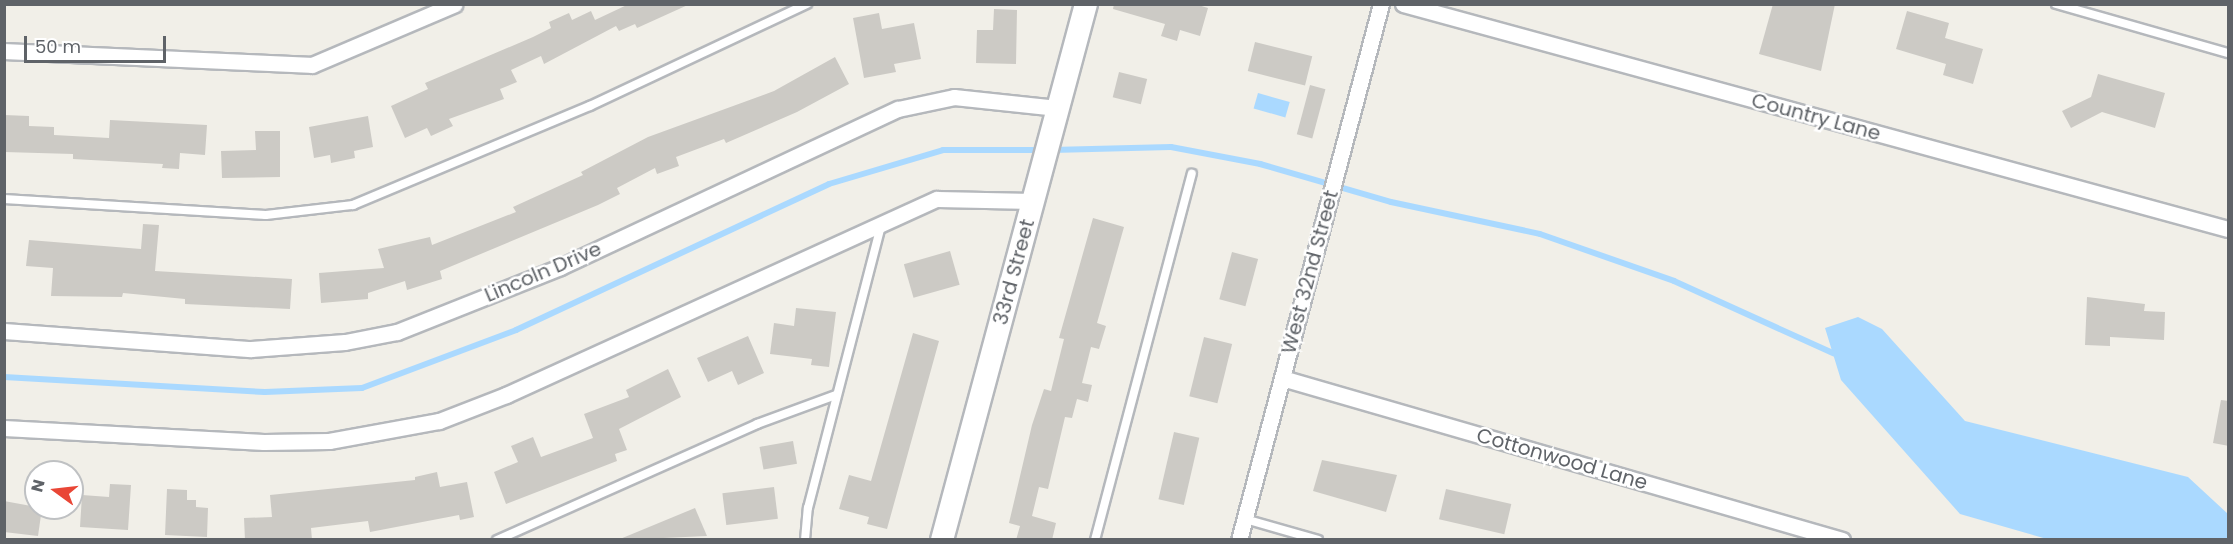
<!DOCTYPE html>
<style>
body{margin:0}
#map{position:relative;width:2233px;height:544px;overflow:hidden;background:#f1efe8;font-family:Poppins,sans-serif}
div>[style]{position:absolute}
.water>*{inset:0;background:#aad9ff;transform-origin:0 0}
.stream>*{height:6px;margin:-3px;padding:0 3px;transform-origin:3px;border-radius:3px;background:#aad9ff}
.building>*{inset:0;background:#cccac5;transform-origin:0 0}
.roads{filter:drop-shadow(2px 0 #b5b8bc) drop-shadow(-2px 0 #b5b8bc) drop-shadow(0 2px #b5b8bc) drop-shadow(0 -2px #b5b8bc)}
.lane>*{height:8px;margin:-4px;padding:0 4px;transform-origin:4px;border-radius:4px;background:#fff}
.street>*{height:15px;margin:-7.5px;padding:0 7.5px;transform-origin:7.5px;border-radius:7.5px;background:#fff}
.secondary>*{height:22px;margin:-11px;padding:0 11px;transform-origin:11px;border-radius:11px;background:#fff}
span{translate:-50% -50%;white-space:nowrap;text-align:center;line-height:1.15;-webkit-text-stroke:5px #fff;paint-order:stroke}
.street-label{font-size:20px;color:#5f6368}
.frame{position:absolute;inset:0;border:6px solid #5f6368;pointer-events:none}
.north{position:absolute;left:24px;top:460px;width:60px;height:60px;box-sizing:border-box;background:#fff;border:2px solid #bfc1c3;border-radius:50%;rotate:285deg;font-size:16px;font-weight:700;line-height:24px;text-align:center;color:#5f6368}
.north::after{content:'';display:block;margin:auto;width:21px;height:27px;background:#e94636;clip-path:polygon(50% 0,100% 100%,50% 72%,0 100%)}
.scale{position:absolute;left:24px;top:36px;width:142px;height:27px;box-sizing:border-box;border:3px solid #5f6368;border-top:0;padding-left:8px;font-size:18px;line-height:21px;white-space:nowrap;color:#5f6368;-webkit-text-stroke:4px #fff;paint-order:stroke}
</style>
<div id="map">
<div class="water">
<i style="left:1258px;top:93px;width:33px;height:16px;rotate:16deg"></i>
<i style="clip-path:polygon(1858px 317px,1882px 329px,1965px 421px,2188px 477px,2228px 514px,2228px 539px,2047px 539px,1960px 514px,1841px 380px,1825px 328px)"></i>
</div>
<div class="stream">
<i style="left:1052px;top:150px;width:119px;rotate:-1.4deg"></i>
<i style="left:1171px;top:147px;width:91px;rotate:10.8deg"></i>
<i style="left:1260px;top:164px;width:136px;rotate:16.2deg"></i>
<i style="left:1391px;top:202px;width:152px;rotate:12.1deg"></i>
<i style="left:1540px;top:234px;width:142px;rotate:19.3deg"></i>
<i style="left:1674px;top:281px;width:175px;rotate:24.4deg"></i>
<i style="left:4px;top:377px;width:261px;rotate:3.3deg"></i>
<i style="left:265px;top:392px;width:97px;rotate:-2.4deg"></i>
<i style="left:362px;top:388px;width:165px;rotate:-20.6deg"></i>
<i style="left:516px;top:330px;width:345px;rotate:-25deg"></i>
<i style="left:829px;top:184px;width:119px;rotate:-16.6deg"></i>
<i style="left:943px;top:150px;width:98px"></i>
</div>
<div class="building">
<i style="clip-path:polygon(629px 4px,690px 4px,637px 28px,635px 24px,619px 31px,616px 26px,544px 64px,541px 56px,511px 70px,517px 82px,500px 89px,504px 99px,449px 119px,453px 126px,431px 136px,427px 128px,405px 138px,391px 106px,428px 89px,425px 83px,533px 37px,551px 28px,549px 22px,569px 13px,572px 20px,591px 11px,595px 20px)"></i>
<i style="clip-path:polygon(1114px 4px,1195px 4px,1208px 8px,1200px 36px,1180px 30px,1177px 41px,1161px 36px,1165px 24px,1113px 9px)"></i>
<i style="clip-path:polygon(1773px 4px,1835px 4px,1821px 71px,1759px 54px)"></i>
<i style="clip-path:polygon(994px 9px,1017px 10px,1016px 64px,976px 63px,977px 30px,993px 30px)"></i>
<i style="clip-path:polygon(1907px 11px,1949px 23px,1945px 38px,1983px 49px,1973px 84px,1943px 75px,1946px 64px,1896px 49px)"></i>
<i style="clip-path:polygon(879px 13px,882px 29px,914px 23px,921px 59px,894px 64px,896px 72px,864px 78px,853px 18px)"></i>
<i style="left:1255px;top:42px;width:59px;height:30px;rotate:14deg"></i>
<i style="clip-path:polygon(835px 57px,849px 84px,797px 112px,726px 143px,724px 139px,676px 157px,679px 166px,657px 174px,655px 168px,617px 188px,620px 194px,598px 205px,440px 271px,442px 279px,407px 290px,405px 281px,368px 293px,368px 299px,321px 303px,319px 273px,384px 268px,378px 249px,430px 237px,432px 245px,516px 212px,513px 207px,583px 175px,581px 172px,648px 137px,774px 91px)"></i>
<i style="left:1119px;top:72px;width:29px;height:26px;rotate:14deg"></i>
<i style="clip-path:polygon(2098px 74px,2165px 93px,2155px 128px,2102px 112px,2071px 128px,2062px 111px,2091px 97px)"></i>
<i style="left:1310px;top:85px;width:16px;height:51px;rotate:15deg"></i>
<i style="clip-path:polygon(4px 115px,29px 116px,29px 126px,54px 127px,54px 135px,109px 138px,110px 120px,207px 125px,205px 155px,180px 153px,179px 169px,162px 168px,163px 164px,73px 159px,73px 154px,4px 152px)"></i>
<i style="clip-path:polygon(368px 116px,373px 147px,354px 151px,355px 158px,331px 163px,330px 155px,314px 158px,309px 127px)"></i>
<i style="clip-path:polygon(255px 131px,280px 131px,280px 177px,222px 178px,221px 151px,256px 150px)"></i>
<i style="clip-path:polygon(1093px 218px,1124px 227px,1097px 323px,1106px 326px,1099px 349px,1091px 347px,1082px 383px,1092px 385px,1088px 402px,1077px 399px,1072px 418px,1065px 417px,1048px 489px,1039px 487px,1032px 516px,1056px 523px,1052px 540px,1016px 540px,1020px 526px,1009px 523px,1032px 425px,1044px 389px,1051px 391px,1064px 339px,1059px 338px)"></i>
<i style="clip-path:polygon(143px 224px,159px 225px,155px 271px,292px 279px,290px 309px,185px 304px,185px 299px,123px 293px,122px 297px,51px 296px,53px 268px,26px 266px,29px 240px,141px 249px)"></i>
<i style="left:950px;top:251px;width:35px;height:48px;rotate:74deg"></i>
<i style="left:1232px;top:252px;width:27px;height:49px;rotate:15deg"></i>
<i style="clip-path:polygon(2087px 297px,2145px 304px,2144px 311px,2165px 312px,2164px 340px,2110px 337px,2110px 346px,2085px 345px)"></i>
<i style="clip-path:polygon(796px 308px,836px 312px,829px 367px,811px 365px,812px 359px,770px 354px,774px 323px,794px 326px)"></i>
<i style="clip-path:polygon(913px 333px,939px 341px,887px 529px,867px 524px,869px 517px,839px 509px,849px 475px,871px 481px)"></i>
<i style="clip-path:polygon(748px 336px,764px 373px,738px 385px,732px 371px,708px 382px,697px 358px)"></i>
<i style="left:1204px;top:337px;width:29px;height:61px;rotate:14deg"></i>
<i style="clip-path:polygon(668px 369px,681px 397px,619px 429px,627px 450px,615px 454px,617px 461px,506px 504px,494px 472px,518px 462px,511px 446px,533px 437px,541px 457px,593px 438px,584px 414px,629px 397px,626px 390px)"></i>
<i style="clip-path:polygon(2221px 400px,2229px 401px,2229px 446px,2213px 443px)"></i>
<i style="left:1174px;top:432px;width:26px;height:69px;rotate:13deg"></i>
<i style="left:793px;top:441px;width:23px;height:34px;rotate:80deg"></i>
<i style="clip-path:polygon(1322px 460px,1397px 475px,1386px 512px,1313px 491px)"></i>
<i style="clip-path:polygon(437px 472px,440px 487px,467px 482px,474px 517px,460px 520px,459px 515px,370px 532px,368px 521px,311px 528px,312px 540px,245px 540px,244px 518px,272px 517px,270px 495px,415px 480px,415px 477px)"></i>
<i style="clip-path:polygon(110px 484px,131px 485px,128px 530px,80px 527px,82px 495px,109px 497px)"></i>
<i style="left:774px;top:487px;width:32px;height:52px;rotate:83deg"></i>
<i style="clip-path:polygon(167px 489px,187px 490px,187px 500px,196px 500px,196px 507px,208px 508px,207px 537px,165px 535px)"></i>
<i style="left:1446px;top:489px;width:67px;height:31px;rotate:13deg"></i>
<i style="clip-path:polygon(4px 501px,42px 508px,38px 536px,4px 532px)"></i>
<i style="clip-path:polygon(695px 508px,707px 536px,620px 540px,620px 539px)"></i>
</div>
<div class="roads">
<div class="lane">
<i style="left:2056px;top:4px;width:179px;rotate:15.9deg"></i>
<i style="left:4px;top:199px;width:262px;rotate:3.5deg"></i>
<i style="left:266px;top:215px;width:88px;rotate:-6.6deg"></i>
<i style="left:353px;top:205px;width:257px;rotate:-22.7deg"></i>
<i style="left:590px;top:106px;width:240px;rotate:-25.2deg"></i>
<i style="left:1245px;top:519px;width:76px;rotate:16deg"></i>
<i style="left:497px;top:540px;width:285px;rotate:-24deg"></i>
<i style="left:757px;top:424px;width:84px;rotate:-20.2deg"></i>
<i style="left:805px;top:540px;width:32px;rotate:-85deg"></i>
<i style="left:808px;top:508px;width:292px;rotate:-75.5deg"></i>
<i style="left:1095px;top:540px;width:379px;rotate:-75.2deg"></i>
</div>
<div class="street">
<i style="left:1403px;top:4px;width:855px;rotate:15.26deg"></i>
<i style="left:4px;top:51px;width:308px;rotate:2.6deg"></i>
<i style="left:312px;top:65px;width:155px;rotate:-23.1deg"></i>
<i style="left:4px;top:331px;width:248px;rotate:4.2deg"></i>
<i style="left:251px;top:349px;width:94px;rotate:-4.3deg"></i>
<i style="left:345px;top:342px;width:53px;rotate:-10.9deg"></i>
<i style="left:397px;top:332px;width:175px;rotate:-21.7deg"></i>
<i style="left:560px;top:267px;width:373px;rotate:-25.1deg"></i>
<i style="left:898px;top:109px;width:57px;rotate:-12.1deg"></i>
<i style="left:954px;top:97px;width:104px;rotate:6.1deg"></i>
<i style="left:1282px;top:378px;width:583px;rotate:16.13deg"></i>
<i style="left:4px;top:428px;width:260px;rotate:3.1deg"></i>
<i style="left:264px;top:442px;width:65px;rotate:-0.9deg"></i>
<i style="left:329px;top:441px;width:112px;rotate:-10.3deg"></i>
<i style="left:439px;top:421px;width:72px;rotate:-21.2deg"></i>
<i style="left:506px;top:395px;width:473px;rotate:-24.5deg"></i>
<i style="left:937px;top:199px;width:96px;rotate:1.2deg"></i>
<i style="left:1239px;top:540px;width:554px;rotate:-75.16deg"></i>
</div>
<div class="secondary">
<i style="left:942px;top:540px;width:555px;rotate:-74.96deg"></i>
</div>
</div>
<div class="street-label">
<span style="left:1816px;top:117px;rotate:15deg">Country Lane</span>
<span style="left:543px;top:272px;rotate:-23deg">Lincoln Drive</span>
<span style="left:1014px;top:272px;rotate:-75deg">33rd Street</span>
<span style="left:1310px;top:272px;rotate:-75deg">West 32nd Street</span>
<span style="left:1562px;top:459px;rotate:16deg">Cottonwood Lane</span>
</div>
<div class="frame"></div>
<div class="north">N</div>
<div class="scale">50 m</div>
</div>
